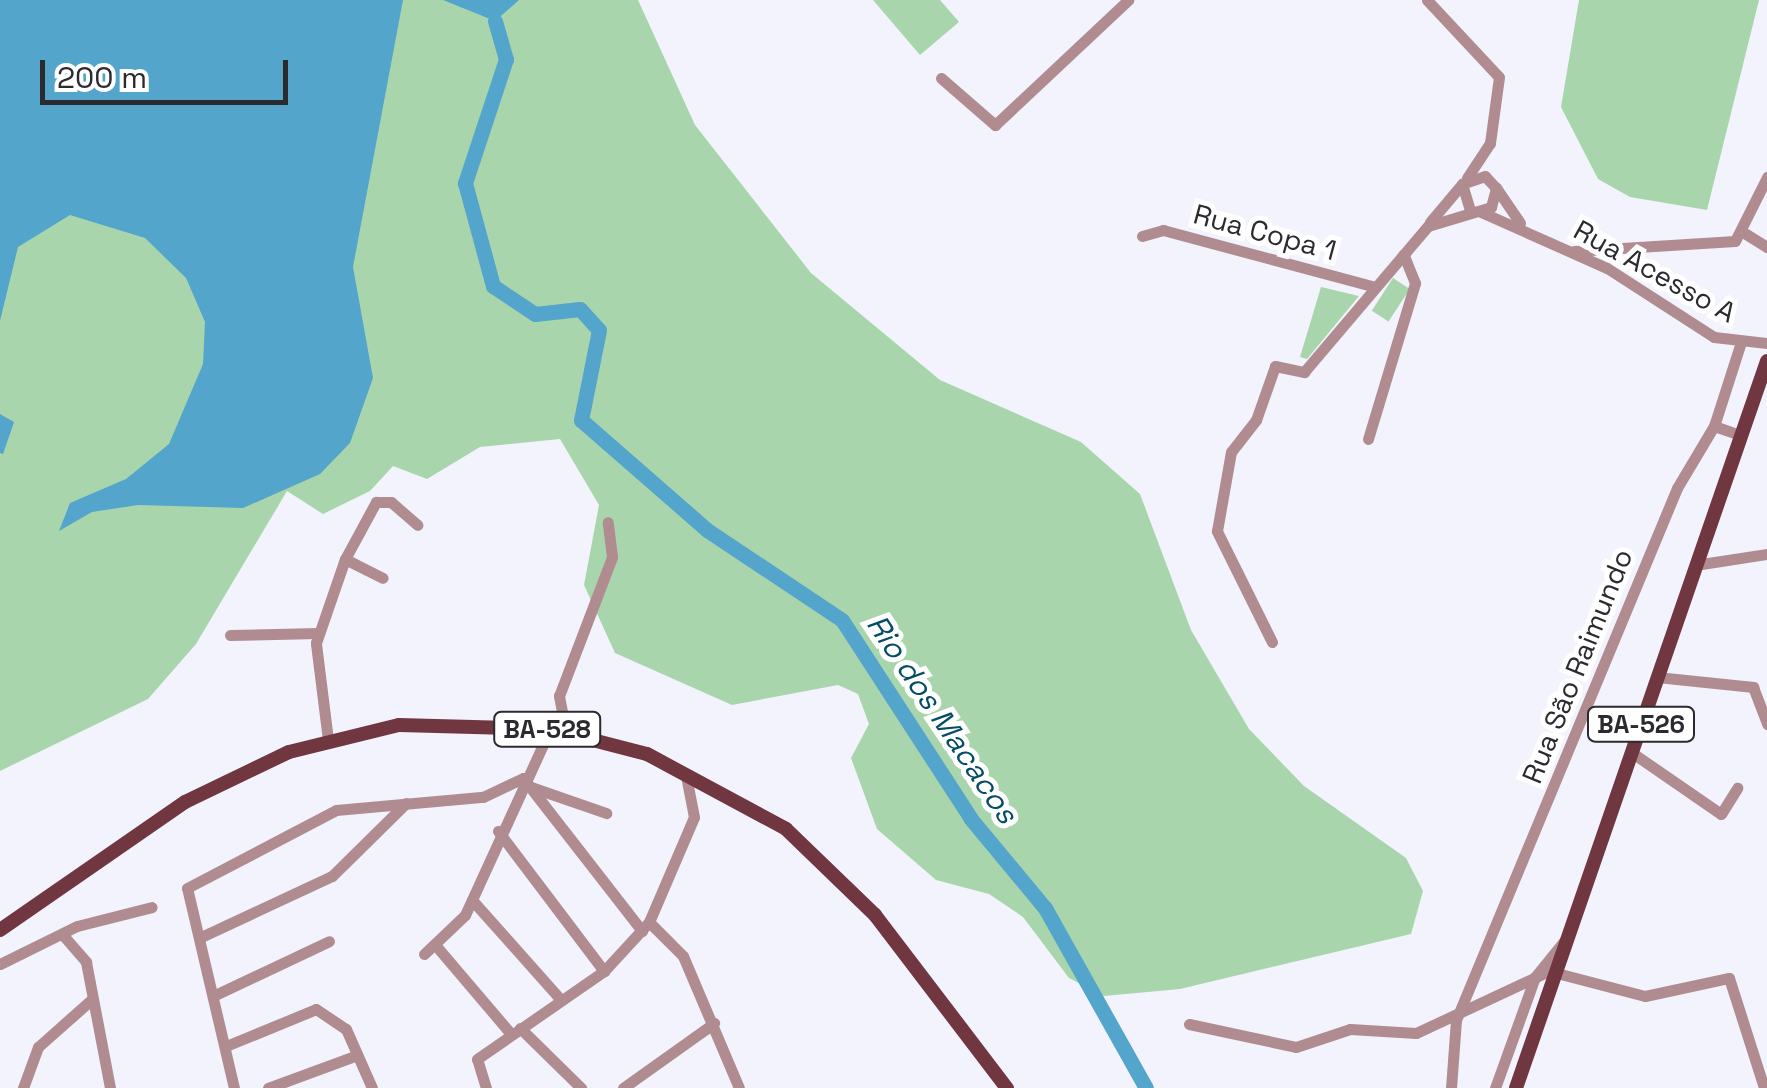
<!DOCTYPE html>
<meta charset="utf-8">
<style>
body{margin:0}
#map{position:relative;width:1767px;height:1088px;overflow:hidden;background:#f2f3fd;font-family:"Space Grotesk",sans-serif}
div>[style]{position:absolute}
.green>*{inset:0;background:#a9d5ad;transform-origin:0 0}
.water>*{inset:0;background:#53a5cc}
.river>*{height:15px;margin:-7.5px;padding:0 7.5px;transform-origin:7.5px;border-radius:7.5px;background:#53a5cc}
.minor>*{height:11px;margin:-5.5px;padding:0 5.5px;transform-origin:5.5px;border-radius:5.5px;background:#b08c90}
.major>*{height:14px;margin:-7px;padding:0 7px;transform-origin:7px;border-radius:7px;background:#713741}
span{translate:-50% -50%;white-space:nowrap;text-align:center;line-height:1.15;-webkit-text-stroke:10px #fff;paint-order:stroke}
.shield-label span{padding:2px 8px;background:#fff;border:2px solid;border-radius:8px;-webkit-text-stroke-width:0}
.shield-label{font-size:25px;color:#2b2b2f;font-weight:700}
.street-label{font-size:28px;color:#2b2b2f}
.water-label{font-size:30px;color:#054c67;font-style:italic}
.scale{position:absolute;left:40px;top:60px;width:248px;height:45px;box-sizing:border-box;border:5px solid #2b2b2f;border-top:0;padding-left:12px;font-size:30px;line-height:35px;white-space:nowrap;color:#2b2b2f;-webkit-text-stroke:8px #fff;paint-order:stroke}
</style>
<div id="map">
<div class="green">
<i style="clip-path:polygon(318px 0,638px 0,695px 125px,811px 273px,940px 380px,1081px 442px,1140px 494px,1191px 630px,1249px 729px,1304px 786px,1406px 858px,1423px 891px,1411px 934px,1180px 989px,1104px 996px,1069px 978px,1023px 917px,989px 894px,936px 880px,877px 829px,851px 758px,869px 724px,858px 694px,838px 685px,732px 705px,615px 653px,584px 585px,599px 505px,560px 439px,480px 447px,427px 479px,393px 466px,370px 491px,323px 514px,287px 491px,196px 644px,148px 699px,0 771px,0 276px,9px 241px)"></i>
<i style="clip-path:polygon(873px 0,940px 0,959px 22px,920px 55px)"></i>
<i style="clip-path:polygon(1579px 0,1759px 0,1707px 210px,1630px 197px,1598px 179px,1561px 107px)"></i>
<i style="left:1393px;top:278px;width:20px;height:39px;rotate:33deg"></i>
<i style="clip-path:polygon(1321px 287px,1359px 296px,1307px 359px,1300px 357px)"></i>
</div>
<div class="water">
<i style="clip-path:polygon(0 0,403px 0,353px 267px,373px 378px,350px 443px,320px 474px,243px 508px,138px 505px,92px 512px,59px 531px,70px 503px,126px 479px,169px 444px,203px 364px,205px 322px,186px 278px,145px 238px,70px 215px,18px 247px,0 321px)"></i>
<i style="clip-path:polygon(443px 0,519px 0,495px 21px)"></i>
<i style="clip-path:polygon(0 414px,14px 422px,3px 454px,0 453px)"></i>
</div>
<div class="river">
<i style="left:495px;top:21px;width:40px;rotate:74deg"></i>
<i style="left:506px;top:59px;width:131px;rotate:108.3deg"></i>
<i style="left:465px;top:183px;width:107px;rotate:74.8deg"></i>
<i style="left:493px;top:286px;width:50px;rotate:33.7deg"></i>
<i style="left:535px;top:314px;width:45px;rotate:-6.3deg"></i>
<i style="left:580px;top:309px;width:28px;rotate:48deg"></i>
<i style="left:599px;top:330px;width:92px;rotate:101.3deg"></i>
<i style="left:581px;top:420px;width:167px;rotate:41.1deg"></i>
<i style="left:707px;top:530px;width:162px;rotate:33.7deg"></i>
<i style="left:842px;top:620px;width:237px;rotate:57deg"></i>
<i style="left:971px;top:819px;width:116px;rotate:50.3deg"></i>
<i style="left:1045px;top:908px;width:206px;rotate:60.7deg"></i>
</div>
<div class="minor">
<i style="left:1427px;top:0;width:105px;rotate:46.9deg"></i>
<i style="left:1499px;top:77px;width:67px;rotate:97.8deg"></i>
<i style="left:1490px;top:143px;width:42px;rotate:123.3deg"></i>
<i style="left:941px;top:78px;width:72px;rotate:41deg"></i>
<i style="left:995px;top:125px;width:183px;rotate:-43.2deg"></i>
<i style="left:1497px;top:189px;width:41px;rotate:55.9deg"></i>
<i style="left:1481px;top:212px;width:138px;rotate:24deg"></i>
<i style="left:1607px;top:268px;width:127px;rotate:32.8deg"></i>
<i style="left:1714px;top:337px;width:53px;rotate:6.5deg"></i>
<i style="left:1430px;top:222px;width:50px;rotate:-49.9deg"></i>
<i style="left:1746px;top:234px;width:25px;rotate:32deg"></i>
<i style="left:1142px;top:236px;width:22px;rotate:-16deg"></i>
<i style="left:1163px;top:230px;width:220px;rotate:15deg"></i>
<i style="left:1574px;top:251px;width:161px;rotate:-3.6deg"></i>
<i style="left:1735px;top:241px;width:72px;rotate:-63.4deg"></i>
<i style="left:1714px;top:426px;width:28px;rotate:19deg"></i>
<i style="left:1368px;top:439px;width:163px;rotate:-73.2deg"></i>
<i style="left:1415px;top:283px;width:31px;rotate:-112deg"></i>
<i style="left:345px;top:559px;width:42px;rotate:26.6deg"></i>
<i style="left:1695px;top:565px;width:73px;rotate:-8.7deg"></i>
<i style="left:230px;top:635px;width:88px;rotate:-1.3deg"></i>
<i style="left:1272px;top:642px;width:124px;rotate:-116.4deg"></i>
<i style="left:1217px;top:531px;width:80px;rotate:-80deg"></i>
<i style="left:1231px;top:452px;width:41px;rotate:-52deg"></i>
<i style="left:1256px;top:420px;width:57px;rotate:-70.6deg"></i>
<i style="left:1275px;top:366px;width:30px;rotate:12deg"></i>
<i style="left:1304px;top:372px;width:192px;rotate:-49.7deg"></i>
<i style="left:1428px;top:226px;width:66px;rotate:-16.8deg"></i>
<i style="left:1491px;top:207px;width:20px;rotate:-75deg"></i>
<i style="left:1496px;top:188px;width:16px;rotate:-133deg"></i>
<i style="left:1485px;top:176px;width:24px;rotate:161deg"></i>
<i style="left:1462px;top:184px;width:27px;rotate:73deg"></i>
<i style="left:1657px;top:677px;width:97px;rotate:5.9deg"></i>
<i style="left:1753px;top:687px;width:40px;rotate:69deg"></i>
<i style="left:566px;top:732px;width:37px;rotate:-101deg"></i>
<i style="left:559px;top:696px;width:149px;rotate:-69.1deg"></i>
<i style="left:612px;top:557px;width:35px;rotate:-97deg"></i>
<i style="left:328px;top:740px;width:98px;rotate:-97.1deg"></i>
<i style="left:316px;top:643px;width:89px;rotate:-71deg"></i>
<i style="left:345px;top:559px;width:65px;rotate:-61.5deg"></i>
<i style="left:376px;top:502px;width:15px"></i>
<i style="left:391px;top:502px;width:35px;rotate:41deg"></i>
<i style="left:1631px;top:752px;width:109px;rotate:34.6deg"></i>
<i style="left:1721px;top:814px;width:31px;rotate:-58deg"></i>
<i style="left:528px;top:786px;width:83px;rotate:19.1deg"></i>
<i style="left:498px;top:831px;width:176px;rotate:52.9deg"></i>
<i style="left:472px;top:900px;width:134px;rotate:48.3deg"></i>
<i style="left:649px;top:922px;width:48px;rotate:45deg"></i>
<i style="left:683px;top:956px;width:143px;rotate:67deg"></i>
<i style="left:62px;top:934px;width:37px;rotate:49deg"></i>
<i style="left:86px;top:962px;width:128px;rotate:79.2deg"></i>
<i style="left:201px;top:937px;width:145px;rotate:-25deg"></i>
<i style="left:332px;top:876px;width:104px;rotate:-44.6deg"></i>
<i style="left:437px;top:947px;width:114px;rotate:49.6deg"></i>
<i style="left:424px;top:954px;width:57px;rotate:-43.6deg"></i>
<i style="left:465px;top:915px;width:205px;rotate:-65.4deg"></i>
<i style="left:0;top:964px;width:86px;rotate:-26.3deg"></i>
<i style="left:77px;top:926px;width:77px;rotate:-14.2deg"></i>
<i style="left:215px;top:995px;width:126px;rotate:-25.3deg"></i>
<i style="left:1189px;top:1024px;width:109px;rotate:12.1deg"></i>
<i style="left:1296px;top:1047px;width:57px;rotate:-18.4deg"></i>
<i style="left:1350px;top:1029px;width:66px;rotate:3.5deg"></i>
<i style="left:1416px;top:1033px;width:147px;rotate:-25deg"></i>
<i style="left:1549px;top:971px;width:99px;rotate:14.6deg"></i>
<i style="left:1645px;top:996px;width:86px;rotate:-12.1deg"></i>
<i style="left:1729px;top:978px;width:115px;rotate:72.3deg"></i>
<i style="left:520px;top:1028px;width:86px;rotate:44.5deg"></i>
<i style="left:226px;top:1046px;width:97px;rotate:-22.3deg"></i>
<i style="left:316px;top:1009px;width:36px;rotate:34deg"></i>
<i style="left:346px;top:1029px;width:64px;rotate:66.2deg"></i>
<i style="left:23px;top:1088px;width:44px;rotate:-69.9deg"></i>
<i style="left:38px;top:1047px;width:71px;rotate:-41.6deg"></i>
<i style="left:234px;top:1088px;width:205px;rotate:-103.2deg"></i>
<i style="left:187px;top:888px;width:168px;rotate:-27.6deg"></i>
<i style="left:336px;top:810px;width:148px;rotate:-5.1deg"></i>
<i style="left:483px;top:797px;width:44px;rotate:-25.4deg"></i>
<i style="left:523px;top:778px;width:194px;rotate:52.1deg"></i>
<i style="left:268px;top:1088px;width:95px;rotate:-20.3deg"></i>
<i style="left:486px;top:1088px;width:30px;rotate:-107deg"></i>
<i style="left:477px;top:1059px;width:155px;rotate:-34.7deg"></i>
<i style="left:604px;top:971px;width:67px;rotate:-47.4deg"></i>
<i style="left:649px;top:922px;width:114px;rotate:-66.8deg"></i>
<i style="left:694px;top:817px;width:42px;rotate:-101deg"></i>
<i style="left:623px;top:1088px;width:112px;rotate:-35.5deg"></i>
<i style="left:1451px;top:1088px;width:68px;rotate:-85.8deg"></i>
<i style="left:1456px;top:1020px;width:576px;rotate:-67.44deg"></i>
<i style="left:1677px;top:488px;width:72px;rotate:-59.2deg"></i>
<i style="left:1714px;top:426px;width:85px;rotate:-72.2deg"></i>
<i style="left:1495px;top:1088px;width:118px;rotate:-70.2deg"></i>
<i style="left:1535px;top:977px;width:48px;rotate:-51deg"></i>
</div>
<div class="major">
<i style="left:0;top:930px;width:225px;rotate:-34.7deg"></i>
<i style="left:185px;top:802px;width:115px;rotate:-25.7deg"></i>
<i style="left:289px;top:752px;width:113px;rotate:-13.8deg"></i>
<i style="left:399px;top:725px;width:151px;rotate:1.5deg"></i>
<i style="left:550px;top:729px;width:100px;rotate:14.5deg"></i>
<i style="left:647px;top:754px;width:158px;rotate:28.3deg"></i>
<i style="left:786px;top:829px;width:124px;rotate:44deg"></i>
<i style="left:875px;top:915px;width:218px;rotate:52.7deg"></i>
<i style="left:1516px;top:1088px;width:769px;rotate:-70.95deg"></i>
</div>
<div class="shield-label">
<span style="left:1641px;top:724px">BA-526</span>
<span style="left:547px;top:729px">BA-528</span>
</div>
<div class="street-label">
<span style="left:1265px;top:232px;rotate:15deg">Rua Copa 1</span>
<span style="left:1655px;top:271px;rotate:29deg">Rua Acesso A</span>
<span style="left:1577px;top:666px;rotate:-68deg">Rua São Raimundo</span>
</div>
<div class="water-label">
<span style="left:942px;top:719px;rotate:56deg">Rio dos Macacos</span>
</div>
<div class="scale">200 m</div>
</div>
